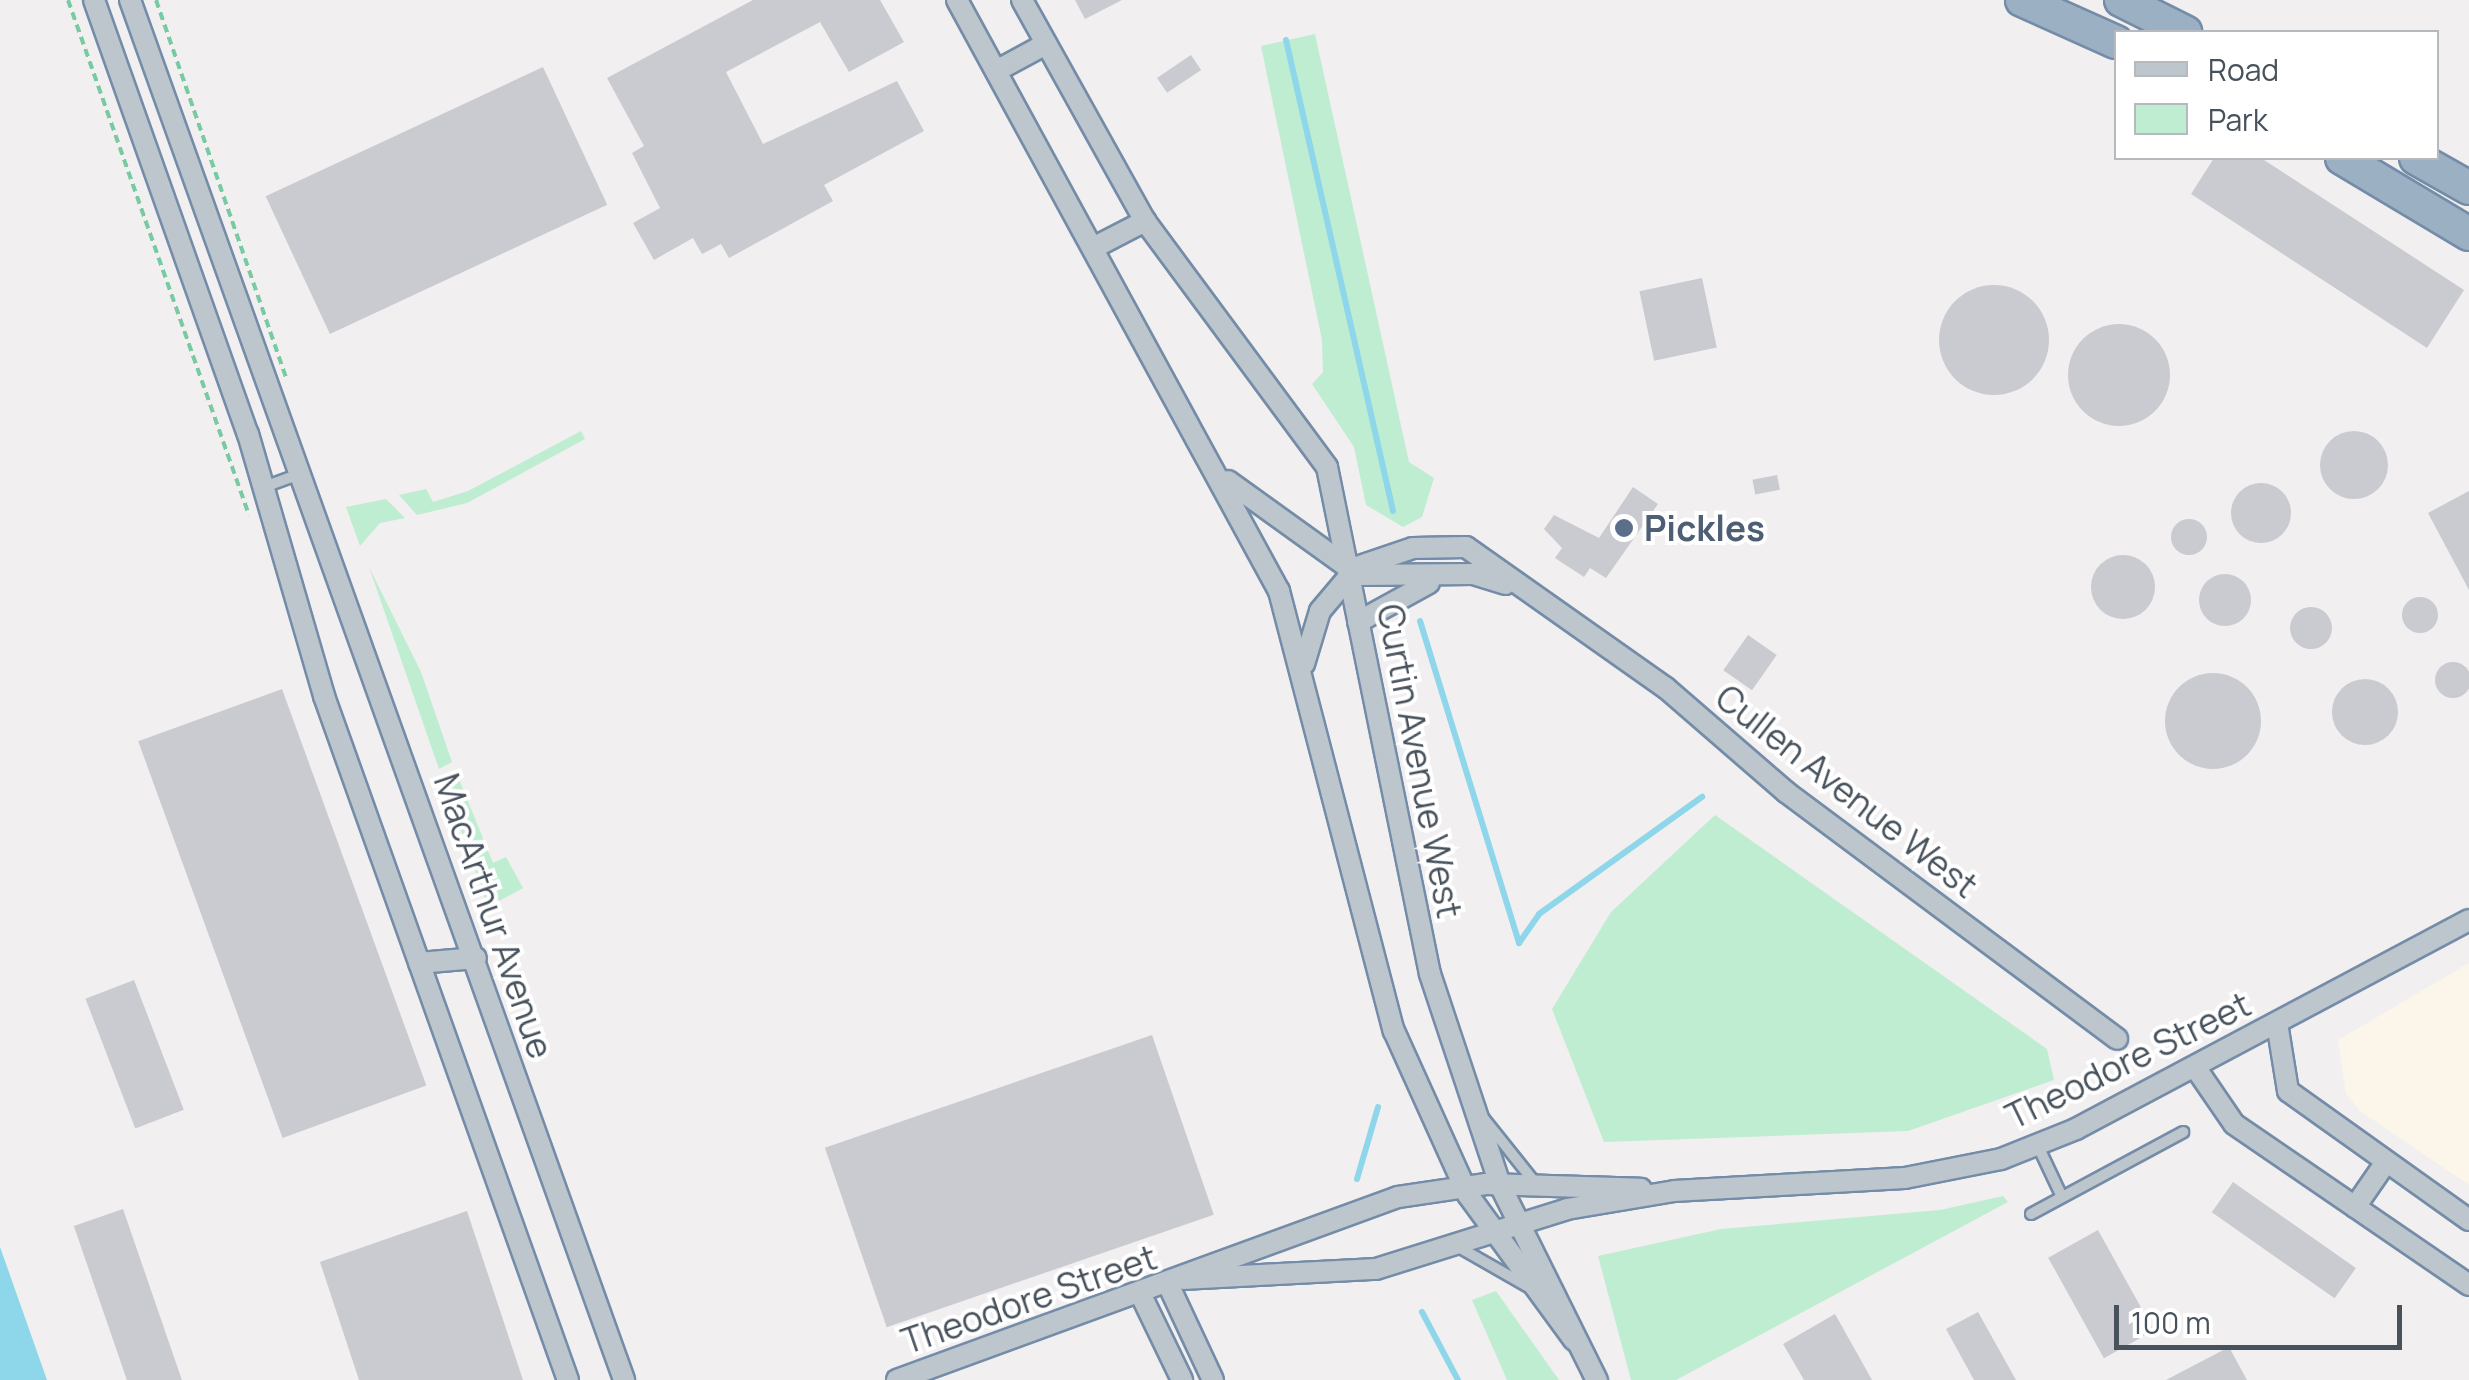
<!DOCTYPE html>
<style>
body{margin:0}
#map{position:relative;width:2469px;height:1380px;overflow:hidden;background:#f1efef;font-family:Manrope,sans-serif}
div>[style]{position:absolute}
.commercial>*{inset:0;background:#fbf6e9}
.green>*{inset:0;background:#bfedd1}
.water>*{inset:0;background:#8ed6e9}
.stream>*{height:6px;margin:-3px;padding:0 3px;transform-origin:3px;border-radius:3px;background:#8ed6e9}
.building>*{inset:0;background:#c9cbd1;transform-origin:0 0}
.round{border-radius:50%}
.path>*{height:4px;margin-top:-2px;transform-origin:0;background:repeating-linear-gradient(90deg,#78caa2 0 8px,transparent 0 13px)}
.roads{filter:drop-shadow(2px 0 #748ca8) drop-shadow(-2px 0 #748ca8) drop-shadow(0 2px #748ca8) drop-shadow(0 -2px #748ca8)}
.service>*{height:10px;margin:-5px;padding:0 5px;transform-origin:5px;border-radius:5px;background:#bec6cd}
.minor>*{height:20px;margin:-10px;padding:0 10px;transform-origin:10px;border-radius:10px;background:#bec6cd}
.trunk>*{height:32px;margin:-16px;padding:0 16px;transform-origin:16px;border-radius:16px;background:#9cb0c4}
.dots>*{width:28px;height:28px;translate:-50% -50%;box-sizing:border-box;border:5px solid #fff;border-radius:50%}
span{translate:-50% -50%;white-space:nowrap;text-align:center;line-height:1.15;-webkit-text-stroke:8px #fff;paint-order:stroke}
.service-label{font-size:35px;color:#4e5e75;font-weight:700}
.left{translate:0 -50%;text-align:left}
.street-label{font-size:35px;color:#48525c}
.legend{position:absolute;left:2114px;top:30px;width:325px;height:130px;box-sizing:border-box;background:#fff;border:2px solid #b6babe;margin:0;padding:12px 18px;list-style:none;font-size:30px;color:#48525c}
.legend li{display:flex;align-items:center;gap:20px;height:50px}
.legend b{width:50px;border:2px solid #b6babe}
.scale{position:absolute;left:2114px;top:1305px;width:288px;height:45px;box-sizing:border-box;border:5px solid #48525c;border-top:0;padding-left:12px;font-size:30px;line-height:35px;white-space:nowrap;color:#48525c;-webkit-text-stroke:8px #fff;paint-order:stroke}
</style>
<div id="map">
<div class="commercial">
<i style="clip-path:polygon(2469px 963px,2469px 1185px,2360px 1111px,2346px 1094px,2338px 1040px)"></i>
</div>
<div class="green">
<i style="clip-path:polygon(1315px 34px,1409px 462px,1434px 478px,1422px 517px,1403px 527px,1366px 505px,1354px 447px,1312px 384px,1323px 372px,1322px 340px,1261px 46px)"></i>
<i style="clip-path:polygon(581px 431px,585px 439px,467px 503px,417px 515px,399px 495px,426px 489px,433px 502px,468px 491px)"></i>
<i style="clip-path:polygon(386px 499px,405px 518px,380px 523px,360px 546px,346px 507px)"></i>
<i style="clip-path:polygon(369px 567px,421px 672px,452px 762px,439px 769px)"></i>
<i style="clip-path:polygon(459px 779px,493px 863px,506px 857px,523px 888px,488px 907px,445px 785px)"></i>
<i style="clip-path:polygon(1715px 815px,2047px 1049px,2054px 1080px,1908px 1131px,1604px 1142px,1552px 1009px,1611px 912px)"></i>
<i style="clip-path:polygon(2003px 1196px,2008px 1202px,1676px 1380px,1631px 1380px,1598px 1256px,1721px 1229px,1940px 1210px)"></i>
<i style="clip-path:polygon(1496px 1291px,1559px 1380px,1507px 1380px,1472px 1300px)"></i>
</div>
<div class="water">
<i style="clip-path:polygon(0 1247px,47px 1380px,0 1380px)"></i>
</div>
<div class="stream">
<i style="left:1286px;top:40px;width:483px;rotate:77.2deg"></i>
<i style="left:1420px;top:621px;width:337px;rotate:72.9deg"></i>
<i style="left:1519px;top:943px;width:35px;rotate:-55deg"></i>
<i style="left:1539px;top:914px;width:201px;rotate:-35.7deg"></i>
<i style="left:1357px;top:1179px;width:75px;rotate:-73.7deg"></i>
<i style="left:1422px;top:1312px;width:77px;rotate:62.1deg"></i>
</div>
<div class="building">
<i style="clip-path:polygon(753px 0,880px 0,904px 42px,849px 72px,820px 22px,726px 72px,763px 144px,897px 81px,924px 131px,824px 185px,833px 201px,729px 258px,721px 244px,702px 254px,693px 238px,654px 260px,633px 223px,660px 208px,632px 153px,644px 146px,607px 78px)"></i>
<i style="clip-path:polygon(1075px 0,1122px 0,1085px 19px)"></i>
<i style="left:1191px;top:55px;width:18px;height:41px;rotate:56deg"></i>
<i style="left:543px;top:67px;width:152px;height:306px;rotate:65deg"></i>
<i style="clip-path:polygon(2214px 158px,2261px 158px,2464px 290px,2427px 348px,2191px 194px)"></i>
<i style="left:1702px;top:278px;width:71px;height:64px;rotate:78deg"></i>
<i class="round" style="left:1939px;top:285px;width:110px;height:110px"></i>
<i class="round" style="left:2068px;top:324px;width:102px;height:102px"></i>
<i class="round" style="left:2320px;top:431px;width:68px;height:68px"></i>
<i style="left:1777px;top:475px;width:15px;height:25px;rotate:79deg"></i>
<i class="round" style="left:2231px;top:483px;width:60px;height:60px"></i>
<i style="clip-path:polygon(1633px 487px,1658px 504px,1606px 578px,1590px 568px,1584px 577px,1555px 558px,1562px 548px,1544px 529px,1554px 515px,1599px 538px)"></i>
<i style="clip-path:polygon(2469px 491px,2469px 590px,2428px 513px)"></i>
<i class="round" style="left:2171px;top:519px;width:36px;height:36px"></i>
<i class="round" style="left:2091px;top:555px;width:64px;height:64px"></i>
<i class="round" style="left:2199px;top:574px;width:52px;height:52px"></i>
<i class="round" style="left:2402px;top:597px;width:36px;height:36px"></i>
<i class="round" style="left:2290px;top:607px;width:42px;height:42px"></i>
<i style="left:1748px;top:635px;width:35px;height:43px;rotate:35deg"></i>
<i class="round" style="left:2435px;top:662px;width:36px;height:36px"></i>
<i class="round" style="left:2165px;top:673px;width:96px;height:96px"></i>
<i class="round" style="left:2332px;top:679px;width:66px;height:66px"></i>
<i style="left:282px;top:689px;width:422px;height:153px;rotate:70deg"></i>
<i style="left:134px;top:980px;width:139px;height:52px;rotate:69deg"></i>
<i style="left:1152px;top:1035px;width:190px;height:346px;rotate:71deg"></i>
<i style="left:2233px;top:1182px;width:150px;height:37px;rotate:35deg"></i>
<i style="left:123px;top:1209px;width:181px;height:52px;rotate:71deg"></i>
<i style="clip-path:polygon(467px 1211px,523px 1380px,359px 1380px,320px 1262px)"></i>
<i style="left:2098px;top:1230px;width:115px;height:57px;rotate:61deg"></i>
<i style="clip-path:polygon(1978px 1312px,2016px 1380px,1974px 1380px,1946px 1329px)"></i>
<i style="clip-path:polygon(1835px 1314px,1872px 1380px,1804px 1380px,1783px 1344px)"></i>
<i style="clip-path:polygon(2229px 1347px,2247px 1380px,2166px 1380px)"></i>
</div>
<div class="path">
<i style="left:68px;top:0;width:546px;rotate:70.64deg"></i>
<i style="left:156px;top:0;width:400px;rotate:71deg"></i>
</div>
<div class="roads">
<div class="service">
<i style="left:264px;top:487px;width:38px;rotate:-20deg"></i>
<i style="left:1481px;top:1115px;width:88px;rotate:51.4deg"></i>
<i style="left:2038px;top:1146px;width:56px;rotate:64.8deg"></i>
<i style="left:2031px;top:1214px;width:173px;rotate:-28.3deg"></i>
<i style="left:1455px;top:1245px;width:91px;rotate:29.7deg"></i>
</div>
<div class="minor">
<i style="left:94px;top:0;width:461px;rotate:70.5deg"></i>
<i style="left:248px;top:434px;width:273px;rotate:73.8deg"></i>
<i style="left:324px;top:696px;width:726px;rotate:70.37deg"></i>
<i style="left:130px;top:0;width:1466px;rotate:70.3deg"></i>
<i style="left:957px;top:0;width:673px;rotate:61.42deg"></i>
<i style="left:1279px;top:591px;width:455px;rotate:75.4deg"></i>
<i style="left:1394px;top:1031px;width:180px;rotate:65.7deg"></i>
<i style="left:1468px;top:1195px;width:180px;rotate:53.8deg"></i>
<i style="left:1022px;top:0;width:253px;rotate:60.9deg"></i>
<i style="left:1145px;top:221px;width:306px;rotate:53.5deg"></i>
<i style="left:1327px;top:467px;width:517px;rotate:78.52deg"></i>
<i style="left:1430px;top:974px;width:225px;rotate:71.6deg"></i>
<i style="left:1501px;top:1187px;width:216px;rotate:63.6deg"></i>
<i style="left:996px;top:71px;width:57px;rotate:-28.4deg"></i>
<i style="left:1093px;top:248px;width:59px;rotate:-27.4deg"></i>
<i style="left:1228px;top:481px;width:161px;rotate:35.7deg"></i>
<i style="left:1359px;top:575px;width:114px;rotate:-0.5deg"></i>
<i style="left:1473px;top:574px;width:34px;rotate:17deg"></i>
<i style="left:1358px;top:622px;width:81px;rotate:-28.8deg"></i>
<i style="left:1304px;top:664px;width:55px;rotate:-73.2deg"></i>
<i style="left:1320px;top:611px;width:57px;rotate:-49.9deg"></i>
<i style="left:1357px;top:567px;width:59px;rotate:-18.7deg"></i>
<i style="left:1413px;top:548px;width:53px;rotate:-1.1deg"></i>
<i style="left:1466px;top:547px;width:245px;rotate:35.2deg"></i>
<i style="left:1666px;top:688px;width:159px;rotate:40.9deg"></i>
<i style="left:1786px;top:792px;width:413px;rotate:36.7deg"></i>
<i style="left:419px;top:963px;width:57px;rotate:-5deg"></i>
<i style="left:2277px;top:1023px;width:69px;rotate:80.8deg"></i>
<i style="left:2288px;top:1091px;width:222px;rotate:35.5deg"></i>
<i style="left:2195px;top:1067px;width:69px;rotate:55.6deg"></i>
<i style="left:2234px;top:1124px;width:285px;rotate:34.4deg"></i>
<i style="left:2355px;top:1207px;width:55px;rotate:-55.4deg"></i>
<i style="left:1183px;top:1279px;width:193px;rotate:-3deg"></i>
<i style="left:1376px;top:1269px;width:200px;rotate:-17.4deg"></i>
<i style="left:1567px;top:1209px;width:109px;rotate:-9.5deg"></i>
<i style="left:1674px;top:1191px;width:231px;rotate:-3.2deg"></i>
<i style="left:1905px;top:1178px;width:98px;rotate:-11.2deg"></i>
<i style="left:2001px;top:1159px;width:81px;rotate:-21.8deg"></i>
<i style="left:2076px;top:1129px;width:445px;rotate:-28deg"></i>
<i style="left:1168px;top:1284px;width:106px;rotate:64.9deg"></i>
<i style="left:1140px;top:1293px;width:97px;rotate:64.2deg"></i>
<i style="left:897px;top:1380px;width:533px;rotate:-20.07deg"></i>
<i style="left:1398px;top:1197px;width:89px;rotate:-8.4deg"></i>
<i style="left:1486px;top:1184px;width:155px;rotate:1.8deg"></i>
</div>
<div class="trunk">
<i style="left:2022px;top:0;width:103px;rotate:24.1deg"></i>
<i style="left:2121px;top:0;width:72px;rotate:26.6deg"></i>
<i style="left:2342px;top:158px;width:148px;rotate:30.9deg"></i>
<i style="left:2416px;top:158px;width:61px;rotate:29.5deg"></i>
</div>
</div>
<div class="dots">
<i style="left:1624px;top:528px;background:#5c6f8a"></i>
</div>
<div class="service-label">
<span class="left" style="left:1644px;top:528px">Pickles</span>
</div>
<div class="street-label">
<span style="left:1420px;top:761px;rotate:79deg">Curtin Avenue West</span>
<span style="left:1847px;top:791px;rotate:38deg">Cullen Avenue West</span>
<span style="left:494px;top:916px;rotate:71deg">MacArthur Avenue</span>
<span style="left:2128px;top:1060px;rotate:-26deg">Theodore Street</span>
<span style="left:1029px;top:1299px;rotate:-19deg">Theodore Street</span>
</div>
<ul class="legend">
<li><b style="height:12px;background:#bec6cd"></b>Road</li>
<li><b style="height:28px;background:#bfedd1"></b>Park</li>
</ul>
<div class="scale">100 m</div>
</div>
